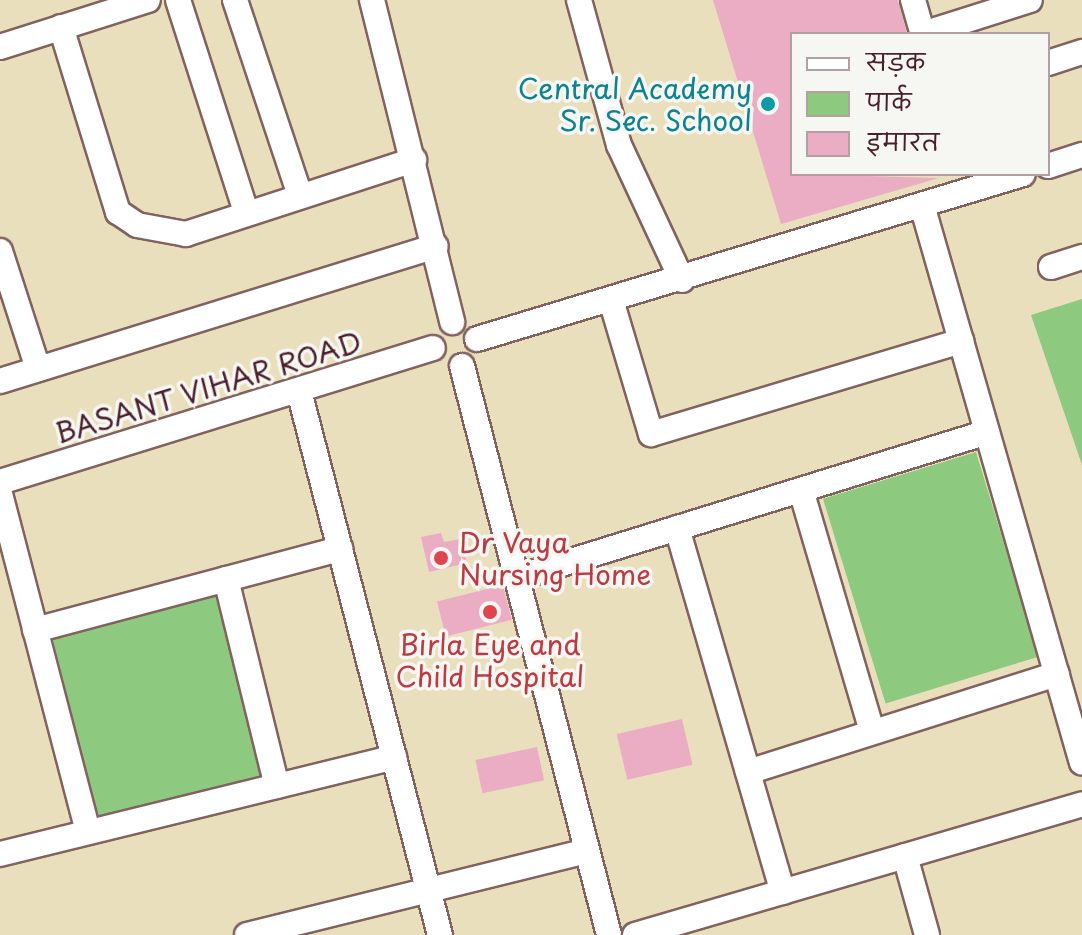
<!DOCTYPE html>
<meta charset="utf-8">
<style>
body{margin:0}
#map{position:relative;width:1082px;height:935px;overflow:hidden;background:#eadfbc;font-family:"Playpen Sans","Playpen Sans Deva",sans-serif}
div>[style]{position:absolute}
.green>*{inset:0;background:#8dc97f;transform-origin:0 0}
.building>*{inset:0;background:#ebadc4;transform-origin:0 0}
.roads{filter:drop-shadow(2px 0 #82625e) drop-shadow(-2px 0 #82625e) drop-shadow(0 2px #82625e) drop-shadow(0 -2px #82625e)}
.minor>*{height:24px;margin:-12px;padding:0 12px;transform-origin:12px;border-radius:12px;background:#fff}
.dots>*{width:22px;height:22px;translate:-50% -50%;box-sizing:border-box;border:4px solid #f6f6f2;border-radius:50%}
span{translate:-50% -50%;white-space:nowrap;text-align:center;line-height:1.15;-webkit-text-stroke:7px #f6f6f2;paint-order:stroke}
.culture-label{font-size:28px;color:#0d838f}
.right{translate:-100% -50%;text-align:right}
.street-label{font-size:28px;color:#4a1f2b}
.health-label{font-size:28px;color:#be3a42}
.left{translate:0 -50%;text-align:left}
.legend{position:absolute;left:790px;top:32px;width:260px;height:144px;box-sizing:border-box;background:#f6f6f2;border:2px solid #b1a0a2;margin:0;padding:10px 14px;list-style:none;font-size:24px;color:#4a1f2b}
.legend li{display:flex;align-items:center;gap:16px;height:40px}
.legend b{width:40px;border:2px solid #b1a0a2}
</style>
<div id="map">
<div class="green">
<i style="clip-path:polygon(1082px 299px,1082px 465px,1031px 315px)"></i>
<i style="left:976px;top:452px;width:214px;height:160px;rotate:73deg"></i>
<i style="left:216px;top:596px;width:187px;height:169px;rotate:76deg"></i>
</div>
<div class="building">
<i style="clip-path:polygon(713px 0,898px 0,907px 34px,792px 34px,792px 174px,939px 178px,781px 224px)"></i>
<i style="clip-path:polygon(441px 533px,444px 542px,461px 539px,467px 563px,429px 572px,421px 537px)"></i>
<i style="left:503px;top:585px;width:36px;height:68px;rotate:76deg"></i>
<i style="left:682px;top:719px;width:47px;height:67px;rotate:77deg"></i>
<i style="left:537px;top:747px;width:34px;height:63px;rotate:78deg"></i>
</div>
<div class="roads">
<div class="minor">
<i style="left:178px;top:0;width:223px;rotate:72.2deg"></i>
<i style="left:235px;top:0;width:206px;rotate:71.6deg"></i>
<i style="left:372px;top:0;width:332px;rotate:76deg"></i>
<i style="left:579px;top:0;width:150px;rotate:74.6deg"></i>
<i style="left:619px;top:145px;width:149px;rotate:65deg"></i>
<i style="left:913px;top:0;width:35px;rotate:74deg"></i>
<i style="left:923px;top:34px;width:112px;rotate:-17.6deg"></i>
<i style="left:61px;top:27px;width:194px;rotate:72.9deg"></i>
<i style="left:118px;top:212px;width:23px;rotate:34deg"></i>
<i style="left:137px;top:225px;width:50px;rotate:10.4deg"></i>
<i style="left:186px;top:234px;width:240px;rotate:-18deg"></i>
<i style="left:0;top:47px;width:155px;rotate:-17.6deg"></i>
<i style="left:1048px;top:63px;width:36px;rotate:-18deg"></i>
<i style="left:1048px;top:166px;width:36px;rotate:-18deg"></i>
<i style="left:922px;top:205px;width:580px;rotate:74deg"></i>
<i style="left:0;top:251px;width:124px;rotate:72.1deg"></i>
<i style="left:1051px;top:267px;width:33px;rotate:-18deg"></i>
<i style="left:611px;top:300px;width:140px;rotate:73.4deg"></i>
<i style="left:651px;top:434px;width:324px;rotate:-16.7deg"></i>
<i style="left:477px;top:339px;width:570px;rotate:-16.81deg"></i>
<i style="left:462px;top:366px;width:588px;rotate:75.51deg"></i>
<i style="left:0;top:381px;width:456px;rotate:-17.2deg"></i>
<i style="left:299px;top:391px;width:562px;rotate:75.47deg"></i>
<i style="left:0;top:482px;width:453px;rotate:-17.2deg"></i>
<i style="left:801px;top:490px;width:252px;rotate:73.6deg"></i>
<i style="left:0;top:494px;width:349px;rotate:75.4deg"></i>
<i style="left:677px;top:528px;width:379px;rotate:73.8deg"></i>
<i style="left:516px;top:578px;width:493px;rotate:-17.2deg"></i>
<i style="left:226px;top:579px;width:213px;rotate:76.2deg"></i>
<i style="left:35px;top:630px;width:316px;rotate:-14.9deg"></i>
<i style="left:748px;top:772px;width:324px;rotate:-17.6deg"></i>
<i style="left:0;top:854px;width:406px;rotate:-13.8deg"></i>
<i style="left:905px;top:856px;width:82px;rotate:74.4deg"></i>
<i style="left:247px;top:935px;width:350px;rotate:-13.9deg"></i>
<i style="left:635px;top:935px;width:466px;rotate:-16.3deg"></i>
</div>
</div>
<div class="dots">
<i style="left:768px;top:104px;background:#0f9aa8"></i>
<i style="left:441px;top:558px;background:#e0444e"></i>
<i style="left:490px;top:612px;background:#e0444e"></i>
</div>
<div class="culture-label">
<span class="right" style="left:752px;top:104px">Central Academy<br>Sr. Sec. School</span>
</div>
<div class="street-label">
<span style="left:208px;top:387px;rotate:-17deg">BASANT VIHAR ROAD</span>
</div>
<div class="health-label">
<span class="left" style="left:459px;top:558px">Dr Vaya<br>Nursing Home</span>
<span style="left:490px;top:660px">Birla Eye and<br>Child Hospital</span>
</div>
<ul class="legend">
<li><b style="height:10px;background:#fff"></b>सड़क</li>
<li><b style="height:22px;background:#8dc97f"></b>पार्क</li>
<li><b style="height:22px;background:#ebadc4"></b>इमारत</li>
</ul>
</div>
